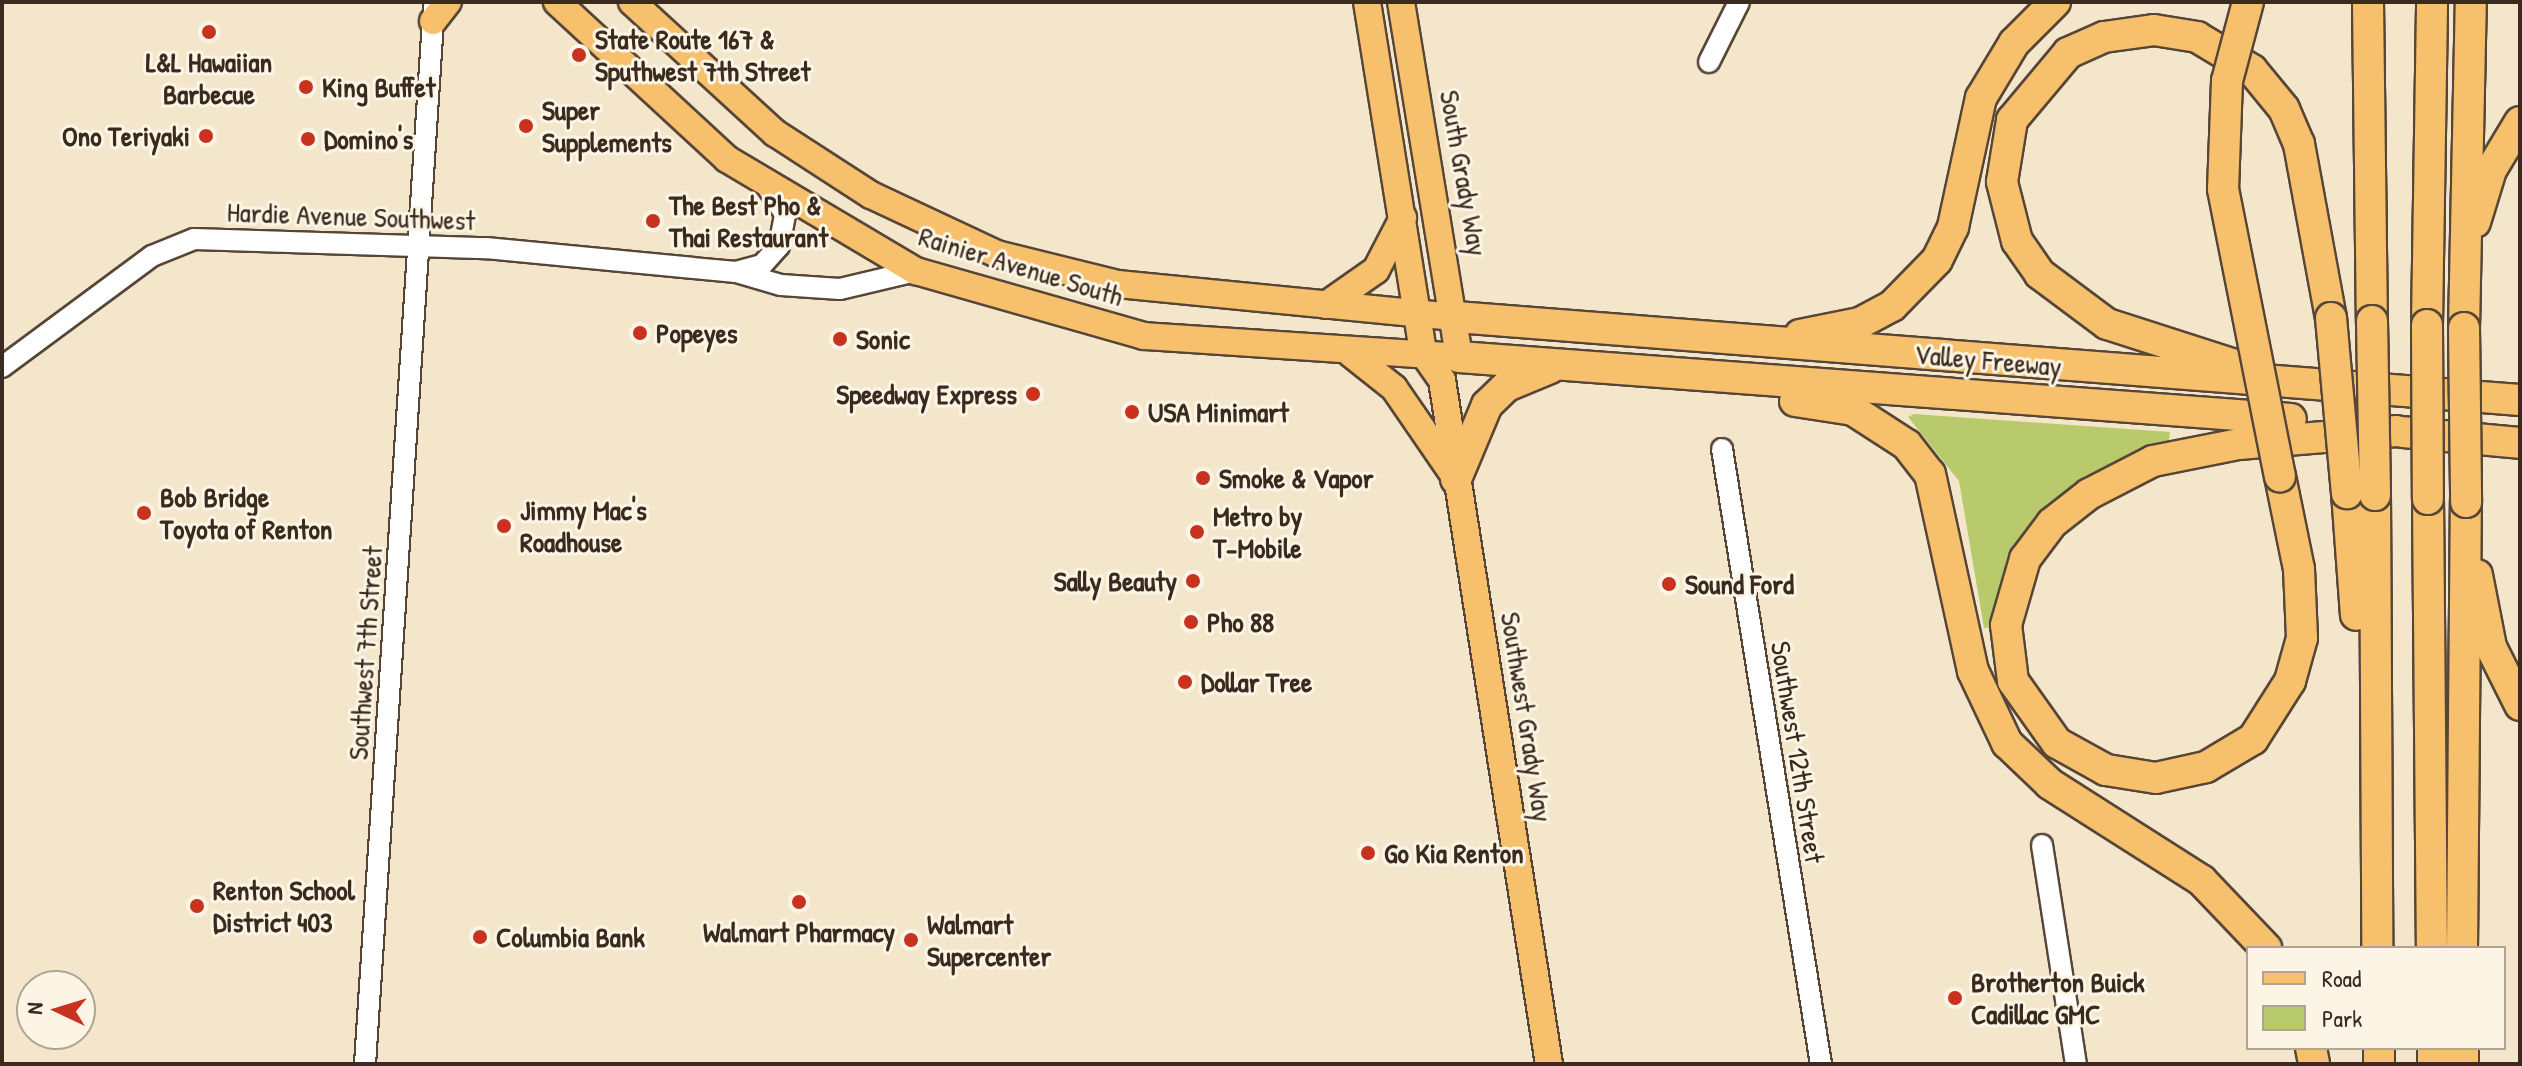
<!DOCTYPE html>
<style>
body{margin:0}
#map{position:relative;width:2522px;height:1066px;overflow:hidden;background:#f3e6cb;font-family:"Patrick Hand",sans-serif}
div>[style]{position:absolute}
.green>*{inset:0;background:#b9ca6d}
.roads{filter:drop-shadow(2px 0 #574638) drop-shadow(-2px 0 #574638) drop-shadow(0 2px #574638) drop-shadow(0 -2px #574638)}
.minor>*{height:20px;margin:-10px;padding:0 10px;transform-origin:10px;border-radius:10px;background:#fff}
.major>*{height:26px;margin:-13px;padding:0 13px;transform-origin:13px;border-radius:13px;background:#f7c06c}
.highway>*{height:30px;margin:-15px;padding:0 15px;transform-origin:15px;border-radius:15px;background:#f7c06c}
.bridges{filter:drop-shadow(2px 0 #574638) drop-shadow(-2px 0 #574638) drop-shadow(0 2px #574638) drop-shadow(0 -2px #574638)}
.highway-bridge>*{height:30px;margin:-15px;padding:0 15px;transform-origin:15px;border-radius:15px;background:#f7c06c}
.dots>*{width:22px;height:22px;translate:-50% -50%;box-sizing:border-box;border:4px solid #fcf5e5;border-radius:50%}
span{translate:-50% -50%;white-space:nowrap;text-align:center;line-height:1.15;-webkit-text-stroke:6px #fcf5e5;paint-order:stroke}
.poi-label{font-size:28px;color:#3b2a1e;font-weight:700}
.left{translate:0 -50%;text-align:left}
.right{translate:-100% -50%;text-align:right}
.street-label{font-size:28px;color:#3b2a1e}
.frame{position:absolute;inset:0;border:4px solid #3b2a1e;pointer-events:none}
.legend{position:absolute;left:2246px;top:946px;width:260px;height:104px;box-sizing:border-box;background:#fcf5e5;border:2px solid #afa495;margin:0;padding:10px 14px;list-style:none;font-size:24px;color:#3b2a1e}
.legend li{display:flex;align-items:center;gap:16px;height:40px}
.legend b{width:40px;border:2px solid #afa495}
.north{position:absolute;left:16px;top:970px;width:80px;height:80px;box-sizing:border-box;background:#fcf5e5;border:2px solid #afa495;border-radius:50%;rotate:274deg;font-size:22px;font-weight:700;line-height:32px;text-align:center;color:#3b2a1e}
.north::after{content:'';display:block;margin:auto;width:28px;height:36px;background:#c8321e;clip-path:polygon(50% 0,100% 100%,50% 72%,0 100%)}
</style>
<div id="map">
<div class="green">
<i style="clip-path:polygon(1914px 414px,2170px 432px,2169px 440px,2081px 484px,2015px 554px,1998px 592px,1998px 627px,1984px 628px,1959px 481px,1908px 417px)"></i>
</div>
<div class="roads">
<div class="minor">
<i style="left:1709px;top:62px;width:67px;rotate:-63.4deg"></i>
<i style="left:736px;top:272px;width:47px;rotate:16.1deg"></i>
<i style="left:781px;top:285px;width:59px;rotate:3.9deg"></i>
<i style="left:840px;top:289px;width:78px;rotate:-13.3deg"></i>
<i style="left:2px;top:367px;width:187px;rotate:-36.5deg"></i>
<i style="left:152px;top:256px;width:45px;rotate:-22deg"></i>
<i style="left:194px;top:239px;width:292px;rotate:1.8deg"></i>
<i style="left:486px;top:248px;width:251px;rotate:5.5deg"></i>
<i style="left:736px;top:272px;width:27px;rotate:-15deg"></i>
<i style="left:762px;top:265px;width:25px;rotate:-48deg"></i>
<i style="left:779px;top:246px;width:33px;rotate:-79deg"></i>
<i style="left:785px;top:214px;width:31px;rotate:-123deg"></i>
<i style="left:1722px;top:449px;width:623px;rotate:80.86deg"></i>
<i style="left:2042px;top:845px;width:222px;rotate:81.2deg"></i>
<i style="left:365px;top:1064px;width:1060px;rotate:-86.27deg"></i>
</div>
<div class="major">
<i style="left:557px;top:2px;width:231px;rotate:42.7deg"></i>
<i style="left:727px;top:159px;width:220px;rotate:30.7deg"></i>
<i style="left:916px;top:271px;width:237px;rotate:15.9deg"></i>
<i style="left:1144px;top:336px;width:316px;rotate:3.8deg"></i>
<i style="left:632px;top:2px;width:194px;rotate:42.5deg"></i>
<i style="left:775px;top:133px;width:114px;rotate:32.9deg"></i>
<i style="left:871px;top:195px;width:139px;rotate:25.1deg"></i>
<i style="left:997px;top:254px;width:125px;rotate:13.9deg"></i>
<i style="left:1118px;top:284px;width:340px;rotate:5.6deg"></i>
<i style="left:1367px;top:2px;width:355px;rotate:80.9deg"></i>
<i style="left:1401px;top:2px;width:360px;rotate:80.7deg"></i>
<i style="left:433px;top:21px;width:24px;rotate:-52deg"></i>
<i style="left:1326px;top:305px;width:61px;rotate:-35deg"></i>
<i style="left:1376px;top:270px;width:59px;rotate:-62.6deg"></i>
<i style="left:1350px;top:353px;width:56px;rotate:38.5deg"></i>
<i style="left:1394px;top:388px;width:104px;rotate:55.5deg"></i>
<i style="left:1423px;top:353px;width:33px;rotate:55deg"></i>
<i style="left:1442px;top:380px;width:692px;rotate:81.11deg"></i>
</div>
<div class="highway">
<i style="left:2368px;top:2px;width:319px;rotate:89.3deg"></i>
<i style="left:2475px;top:222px;width:54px;rotate:-72.9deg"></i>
<i style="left:2491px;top:170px;width:56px;rotate:-58.9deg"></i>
<i style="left:1456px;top:317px;width:1067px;rotate:4.46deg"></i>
<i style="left:2427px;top:325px;width:323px;rotate:-89.1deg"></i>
<i style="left:2464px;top:328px;width:326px;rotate:-88.8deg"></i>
<i style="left:1800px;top:335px;width:61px;rotate:-11.3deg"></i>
<i style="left:1860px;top:323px;width:36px;rotate:-28deg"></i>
<i style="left:1892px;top:306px;width:64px;rotate:-45.6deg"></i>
<i style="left:1937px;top:260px;width:37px;rotate:-64deg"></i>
<i style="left:1953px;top:227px;width:132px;rotate:-77.8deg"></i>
<i style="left:1981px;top:98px;width:64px;rotate:-59deg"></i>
<i style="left:2014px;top:43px;width:58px;rotate:-45deg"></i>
<i style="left:1459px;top:357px;width:834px;rotate:4.26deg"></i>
<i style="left:2235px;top:365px;width:134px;rotate:-162.2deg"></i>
<i style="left:2107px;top:324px;width:84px;rotate:-143.3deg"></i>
<i style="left:2040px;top:274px;width:40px;rotate:-124.9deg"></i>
<i style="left:2017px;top:241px;width:61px;rotate:-104.3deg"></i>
<i style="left:2002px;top:182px;width:63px;rotate:-80.8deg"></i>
<i style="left:2012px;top:120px;width:87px;rotate:-50.1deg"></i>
<i style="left:2068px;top:53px;width:39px;rotate:-24deg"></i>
<i style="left:2104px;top:37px;width:50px;rotate:-8deg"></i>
<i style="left:2154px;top:30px;width:44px;rotate:9.2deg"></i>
<i style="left:2197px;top:37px;width:64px;rotate:31deg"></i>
<i style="left:2252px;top:70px;width:50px;rotate:50.6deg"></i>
<i style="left:2284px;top:109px;width:38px;rotate:67deg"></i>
<i style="left:2299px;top:144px;width:177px;rotate:79.6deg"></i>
<i style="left:1795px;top:401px;width:59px;rotate:8.8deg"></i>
<i style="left:1853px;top:410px;width:64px;rotate:32.9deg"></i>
<i style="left:1907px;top:445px;width:37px;rotate:52deg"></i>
<i style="left:1930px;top:474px;width:202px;rotate:77.7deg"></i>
<i style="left:1973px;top:671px;width:80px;rotate:64.7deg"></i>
<i style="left:2007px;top:743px;width:59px;rotate:43.6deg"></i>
<i style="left:2050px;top:784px;width:180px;rotate:32.5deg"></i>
<i style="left:2202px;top:881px;width:93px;rotate:46.3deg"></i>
<i style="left:2402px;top:432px;width:119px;rotate:5.3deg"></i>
<i style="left:2280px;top:476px;width:95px;rotate:78.5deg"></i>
<i style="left:2299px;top:569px;width:69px;rotate:87.5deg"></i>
<i style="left:2302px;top:638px;width:45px;rotate:105.6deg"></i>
<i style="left:2290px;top:681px;width:69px;rotate:122.5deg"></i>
<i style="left:2253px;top:739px;width:55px;rotate:149.2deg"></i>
<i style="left:2206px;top:767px;width:51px;rotate:167.6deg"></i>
<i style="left:2156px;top:778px;width:51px;rotate:-170.9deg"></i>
<i style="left:2106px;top:770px;width:56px;rotate:-151.1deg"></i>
<i style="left:2057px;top:743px;width:76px;rotate:-125.4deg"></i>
<i style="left:2013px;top:681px;width:56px;rotate:-97.1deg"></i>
<i style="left:2006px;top:625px;width:69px;rotate:-73.9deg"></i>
<i style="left:2025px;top:559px;width:45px;rotate:-53.1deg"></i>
<i style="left:2052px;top:523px;width:47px;rotate:-38.1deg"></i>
<i style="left:2089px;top:494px;width:72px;rotate:-27.3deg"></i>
<i style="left:2153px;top:461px;width:88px;rotate:-11.2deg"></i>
<i style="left:2239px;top:444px;width:158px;rotate:-4.7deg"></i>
<i style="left:1456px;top:479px;width:80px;rotate:-67.3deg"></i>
<i style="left:1487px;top:405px;width:28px;rotate:-44deg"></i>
<i style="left:1507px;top:386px;width:47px;rotate:-22.7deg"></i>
<i style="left:2347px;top:493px;width:122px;rotate:85.8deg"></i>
<i style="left:2375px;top:495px;width:453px;rotate:89.7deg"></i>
<i style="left:2428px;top:499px;width:449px;rotate:89.5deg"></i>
<i style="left:2477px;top:575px;width:73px;rotate:79deg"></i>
<i style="left:2491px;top:647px;width:65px;rotate:63.4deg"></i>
<i style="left:2462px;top:948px;width:446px;rotate:-89.5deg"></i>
<i style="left:2311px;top:1048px;width:16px;rotate:79deg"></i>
<i style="left:2379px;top:1048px;width:16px;rotate:90deg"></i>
<i style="left:2433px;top:1048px;width:16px;rotate:90deg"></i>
<i style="left:2463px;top:1048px;width:16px;rotate:90deg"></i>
</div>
</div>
<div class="bridges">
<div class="highway-bridge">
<i style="left:2248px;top:2px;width:82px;rotate:104.9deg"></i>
<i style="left:2227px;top:81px;width:108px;rotate:92.1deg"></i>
<i style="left:2223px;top:189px;width:293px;rotate:78.8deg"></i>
<i style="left:2331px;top:318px;width:176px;rotate:84.8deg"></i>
<i style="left:2372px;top:321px;width:174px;rotate:89deg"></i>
<i style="left:2427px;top:325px;width:174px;rotate:89.7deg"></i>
<i style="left:2464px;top:328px;width:174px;rotate:89.3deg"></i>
</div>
</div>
<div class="dots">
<i style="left:209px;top:32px;background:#c8321e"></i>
<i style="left:579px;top:55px;background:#c8321e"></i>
<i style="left:306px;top:87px;background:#c8321e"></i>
<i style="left:526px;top:126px;background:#c8321e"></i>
<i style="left:206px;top:136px;background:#c8321e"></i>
<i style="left:308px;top:139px;background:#c8321e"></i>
<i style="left:653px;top:221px;background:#c8321e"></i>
<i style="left:640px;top:333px;background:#c8321e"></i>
<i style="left:840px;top:339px;background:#c8321e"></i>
<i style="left:1033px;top:394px;background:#c8321e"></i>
<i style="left:1132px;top:412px;background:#c8321e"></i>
<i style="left:1203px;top:478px;background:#c8321e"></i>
<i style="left:144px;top:513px;background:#c8321e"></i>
<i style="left:504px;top:526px;background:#c8321e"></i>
<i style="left:1197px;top:532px;background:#c8321e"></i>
<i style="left:1193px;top:581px;background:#c8321e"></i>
<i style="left:1669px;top:584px;background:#c8321e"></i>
<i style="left:1191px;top:622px;background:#c8321e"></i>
<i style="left:1185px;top:682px;background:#c8321e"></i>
<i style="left:1368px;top:853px;background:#c8321e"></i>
<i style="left:799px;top:902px;background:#c8321e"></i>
<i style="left:197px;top:906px;background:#c8321e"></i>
<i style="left:480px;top:937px;background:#c8321e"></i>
<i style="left:911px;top:940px;background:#c8321e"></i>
<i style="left:1955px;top:998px;background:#c8321e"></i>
</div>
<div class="poi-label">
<span class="left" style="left:595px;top:55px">State Route 167 &amp;<br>Sputhwest 7th Street</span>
<span style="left:209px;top:78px">L&amp;L Hawaiian<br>Barbecue</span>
<span class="left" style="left:322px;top:87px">King Buffet</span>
<span class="left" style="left:542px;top:126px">Super<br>Supplements</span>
<span class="right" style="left:190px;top:136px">Ono Teriyaki</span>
<span class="left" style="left:324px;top:139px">Domino's</span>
<span class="left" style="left:669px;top:221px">The Best Pho &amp;<br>Thai Restaurant</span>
<span class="left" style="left:656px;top:333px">Popeyes</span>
<span class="left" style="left:856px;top:339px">Sonic</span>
<span class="right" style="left:1017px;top:394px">Speedway Express</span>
<span class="left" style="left:1148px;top:412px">USA Minimart</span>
<span class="left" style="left:1219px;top:478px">Smoke &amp; Vapor</span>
<span class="left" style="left:160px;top:513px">Bob Bridge<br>Toyota of Renton</span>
<span class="left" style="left:520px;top:526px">Jimmy Mac's<br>Roadhouse</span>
<span class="left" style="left:1213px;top:532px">Metro by<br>T-Mobile</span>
<span class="right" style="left:1177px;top:581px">Sally Beauty</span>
<span class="left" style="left:1685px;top:584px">Sound Ford</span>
<span class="left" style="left:1207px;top:622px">Pho 88</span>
<span class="left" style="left:1201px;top:682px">Dollar Tree</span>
<span class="left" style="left:1384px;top:853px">Go Kia Renton</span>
<span class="left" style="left:213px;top:906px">Renton School<br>District 403</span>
<span class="left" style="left:927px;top:940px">Walmart<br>Supercenter</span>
<span style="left:799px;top:932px">Walmart Pharmacy</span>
<span class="left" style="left:496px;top:937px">Columbia Bank</span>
<span class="left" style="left:1971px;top:998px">Brotherton Buick<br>Cadillac GMC</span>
</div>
<div class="street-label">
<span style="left:1464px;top:173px;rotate:80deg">South Grady Way</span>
<span style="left:351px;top:216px;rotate:2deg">Hardie Avenue Southwest</span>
<span style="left:1021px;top:266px;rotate:17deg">Rainier Avenue South</span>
<span style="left:1988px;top:360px;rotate:5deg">Valley Freeway</span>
<span style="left:365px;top:653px;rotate:-86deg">Southwest 7th Street</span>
<span style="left:1527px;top:717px;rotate:81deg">Southwest Grady Way</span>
<span style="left:1798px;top:752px;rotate:81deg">Southwest 12th Street</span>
</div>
<div class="frame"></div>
<ul class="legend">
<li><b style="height:10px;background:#f7c06c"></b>Road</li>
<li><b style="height:22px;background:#b9ca6d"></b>Park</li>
</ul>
<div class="north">N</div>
</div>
